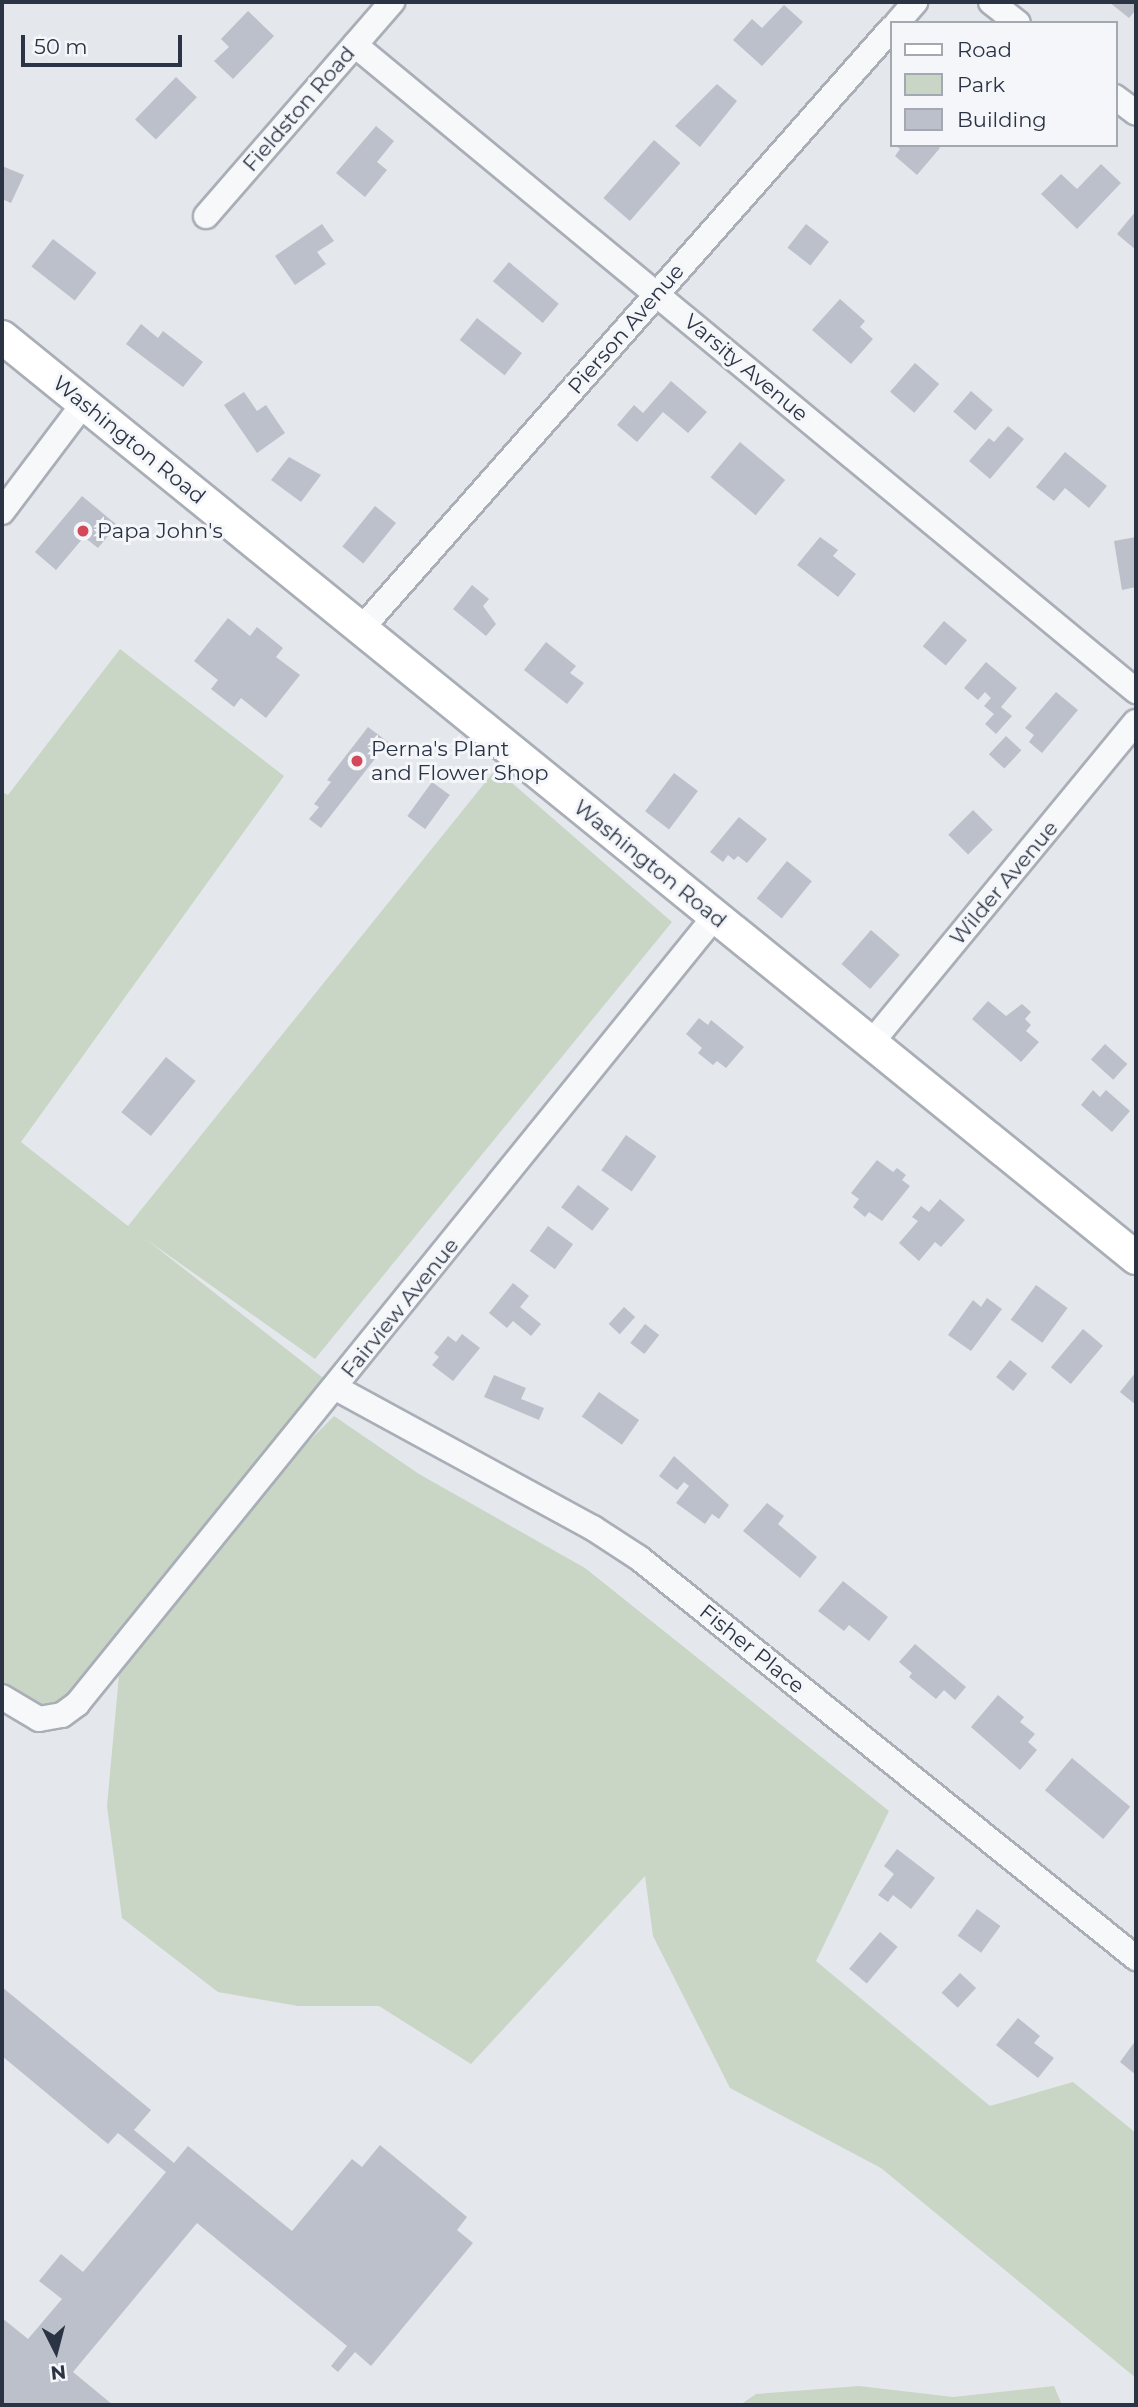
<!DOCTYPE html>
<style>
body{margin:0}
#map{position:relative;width:1138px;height:2407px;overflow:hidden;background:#e4e7ec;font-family:Montserrat,sans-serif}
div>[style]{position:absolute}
.green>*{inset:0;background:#c9d6c5}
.building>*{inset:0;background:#bbc0ca;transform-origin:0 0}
.roads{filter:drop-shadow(2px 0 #a9aeb7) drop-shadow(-2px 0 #a9aeb7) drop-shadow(0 2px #a9aeb7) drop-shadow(0 -2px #a9aeb7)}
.minor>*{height:24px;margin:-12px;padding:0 12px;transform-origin:12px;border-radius:12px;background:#f7f8fa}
.major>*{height:32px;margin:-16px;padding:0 16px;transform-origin:16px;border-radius:16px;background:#fff}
.dots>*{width:19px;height:19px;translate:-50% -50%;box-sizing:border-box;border:4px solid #f4f6f9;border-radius:50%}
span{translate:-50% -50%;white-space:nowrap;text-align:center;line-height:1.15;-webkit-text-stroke:6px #f4f6f9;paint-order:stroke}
.street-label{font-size:21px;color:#2b3445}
.poi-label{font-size:21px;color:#2b3445}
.left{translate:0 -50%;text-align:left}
.frame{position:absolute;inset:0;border:4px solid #2b3445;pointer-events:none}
.legend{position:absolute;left:890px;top:21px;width:228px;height:126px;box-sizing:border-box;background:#f4f6f9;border:2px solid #a4a8b1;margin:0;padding:9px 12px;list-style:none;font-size:21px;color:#2b3445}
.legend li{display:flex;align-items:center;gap:14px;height:35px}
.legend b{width:35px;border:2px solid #a4a8b1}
.north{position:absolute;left:21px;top:2316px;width:70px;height:70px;-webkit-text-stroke:5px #f4f6f9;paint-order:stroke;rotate:174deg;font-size:19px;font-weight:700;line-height:28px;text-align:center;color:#2b3445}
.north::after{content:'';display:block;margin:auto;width:24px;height:32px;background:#2b3445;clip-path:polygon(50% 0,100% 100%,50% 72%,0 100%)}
.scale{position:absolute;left:21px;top:35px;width:161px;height:32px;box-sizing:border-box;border:4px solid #2b3445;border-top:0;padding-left:9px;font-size:21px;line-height:24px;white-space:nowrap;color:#2b3445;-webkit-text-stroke:5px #f4f6f9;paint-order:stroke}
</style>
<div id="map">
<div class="green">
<i style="clip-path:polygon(120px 649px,284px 776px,21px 1142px,128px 1226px,496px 769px,672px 922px,315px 1359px,147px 1240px,336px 1388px,224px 1526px,334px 1416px,419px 1474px,585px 1568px,889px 1811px,816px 1961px,990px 2106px,1073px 2082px,1136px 2133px,1136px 2378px,881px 2168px,730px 2088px,653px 1936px,645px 1876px,471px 2064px,379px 2006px,298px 2006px,218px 1992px,122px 1918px,107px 1806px,121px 1653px,62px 1715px,2px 1697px,2px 792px,8px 795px)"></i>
<i style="clip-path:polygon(859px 2386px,953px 2397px,1054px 2386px,1062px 2405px,740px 2405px,756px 2394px)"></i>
</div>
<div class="building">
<i style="clip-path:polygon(1109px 2px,1136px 2px,1136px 10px,1129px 18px)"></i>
<i style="clip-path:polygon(784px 5px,803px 22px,762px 66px,733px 40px,752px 19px,762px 28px)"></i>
<i style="clip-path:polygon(248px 11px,274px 36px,233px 79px,214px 61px,229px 47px,221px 39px)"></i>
<i style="left:176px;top:77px;width:29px;height:59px;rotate:44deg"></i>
<i style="clip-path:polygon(717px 84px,737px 101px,700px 147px,675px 126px)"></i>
<i style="clip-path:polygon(376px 126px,394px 141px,377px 162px,387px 170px,365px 197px,336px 173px)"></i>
<i style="left:654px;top:140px;width:35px;height:77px;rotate:41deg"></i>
<i style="clip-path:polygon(895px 145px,936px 145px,940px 148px,917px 175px,895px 156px,900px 149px)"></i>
<i style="clip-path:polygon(1101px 164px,1121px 183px,1077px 229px,1041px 194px,1061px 174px,1077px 189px)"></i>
<i style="clip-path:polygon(2px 166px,24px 175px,11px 203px,2px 199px)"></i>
<i style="clip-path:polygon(1136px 211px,1136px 250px,1117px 234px)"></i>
<i style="clip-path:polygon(322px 224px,334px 241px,317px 252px,326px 264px,295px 285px,275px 256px)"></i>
<i style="left:806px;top:224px;width:29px;height:30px;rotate:38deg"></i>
<i style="left:53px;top:239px;width:55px;height:35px;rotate:38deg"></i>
<i style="left:509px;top:262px;width:65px;height:25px;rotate:40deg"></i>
<i style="clip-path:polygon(840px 299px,865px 321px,860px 327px,873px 339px,851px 364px,812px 330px)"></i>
<i style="left:477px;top:318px;width:57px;height:28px;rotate:38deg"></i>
<i style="clip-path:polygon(141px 324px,158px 338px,163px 331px,203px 362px,183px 387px,126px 344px)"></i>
<i style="left:915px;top:363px;width:32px;height:38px;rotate:41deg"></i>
<i style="clip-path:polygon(671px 381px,707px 412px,688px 433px,663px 412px,637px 442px,617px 425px,634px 405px,643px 413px)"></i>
<i style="left:971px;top:391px;width:29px;height:27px;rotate:41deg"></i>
<i style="clip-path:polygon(244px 392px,257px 411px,266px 405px,285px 433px,257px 453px,224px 405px)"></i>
<i style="clip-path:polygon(1008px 426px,1024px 439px,990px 479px,969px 461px,989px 438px,994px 442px)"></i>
<i style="left:740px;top:442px;width:59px;height:46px;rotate:40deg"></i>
<i style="clip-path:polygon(1065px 452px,1107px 486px,1089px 508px,1065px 488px,1054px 501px,1036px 487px)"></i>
<i style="clip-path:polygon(289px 457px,321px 475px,301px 502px,271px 480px)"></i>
<i style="clip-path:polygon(82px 496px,117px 525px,98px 548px,84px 537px,56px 570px,35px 552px)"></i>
<i style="left:375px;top:506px;width:27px;height:52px;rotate:39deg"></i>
<i style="clip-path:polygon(820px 537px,838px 550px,833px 556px,856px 574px,838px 597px,797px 565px)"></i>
<i style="clip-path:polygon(1136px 537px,1136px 587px,1122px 590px,1114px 541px)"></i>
<i style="clip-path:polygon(472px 585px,489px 599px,483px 606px,496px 624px,486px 636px,453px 609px)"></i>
<i style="clip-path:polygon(228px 618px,250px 636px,257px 627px,283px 648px,276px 657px,300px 675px,266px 718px,241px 698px,234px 707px,211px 689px,218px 680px,194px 661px)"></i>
<i style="left:944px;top:621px;width:30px;height:33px;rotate:40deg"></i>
<i style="clip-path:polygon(546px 642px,576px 666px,570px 673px,584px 683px,567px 704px,524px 670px)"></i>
<i style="clip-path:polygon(986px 662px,1017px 688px,1001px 707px,1012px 716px,996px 734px,985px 724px,994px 714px,984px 706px,991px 698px,985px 692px,978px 700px,964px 688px)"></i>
<i style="clip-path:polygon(1056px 692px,1078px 710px,1042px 753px,1029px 742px,1034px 735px,1025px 728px)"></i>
<i style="clip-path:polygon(368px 727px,388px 742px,321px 828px,309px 819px,319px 807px,314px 804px,331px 782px,327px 780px)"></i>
<i style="left:1006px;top:736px;width:21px;height:25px;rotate:43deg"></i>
<i style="left:674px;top:773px;width:30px;height:48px;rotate:37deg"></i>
<i style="left:432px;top:782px;width:22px;height:42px;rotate:36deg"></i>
<i style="left:973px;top:810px;width:28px;height:35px;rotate:45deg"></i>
<i style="clip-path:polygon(739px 817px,767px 839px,747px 863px,738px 856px,734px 860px,728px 855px,723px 862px,710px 852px)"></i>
<i style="left:787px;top:861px;width:32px;height:48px;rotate:39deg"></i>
<i style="left:871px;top:930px;width:38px;height:45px;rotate:41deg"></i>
<i style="clip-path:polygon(988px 1001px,1006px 1016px,1022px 1004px,1031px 1012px,1025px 1019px,1031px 1025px,1026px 1031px,1039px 1042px,1021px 1062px,972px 1019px)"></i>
<i style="clip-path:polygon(699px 1018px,708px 1025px,711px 1020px,744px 1047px,726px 1068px,717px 1061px,713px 1065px,698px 1053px,702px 1048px,686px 1034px)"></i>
<i style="left:1105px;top:1044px;width:30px;height:21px;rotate:42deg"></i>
<i style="left:166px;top:1057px;width:38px;height:71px;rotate:39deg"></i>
<i style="clip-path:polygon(1093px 1090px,1100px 1097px,1106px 1090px,1130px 1111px,1112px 1132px,1081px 1105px)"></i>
<i style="left:626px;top:1135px;width:37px;height:43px;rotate:35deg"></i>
<i style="clip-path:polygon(877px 1160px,893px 1172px,897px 1168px,906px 1175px,902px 1180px,910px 1186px,882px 1221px,869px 1212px,865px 1217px,853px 1207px,859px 1199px,851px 1193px)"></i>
<i style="left:578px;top:1185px;width:39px;height:28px;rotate:37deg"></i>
<i style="clip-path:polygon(940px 1199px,965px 1220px,941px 1247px,935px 1242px,919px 1261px,899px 1243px,918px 1221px,912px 1217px,921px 1206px,929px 1212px)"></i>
<i style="left:548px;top:1226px;width:31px;height:31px;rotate:36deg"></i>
<i style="clip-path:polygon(513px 1283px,529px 1296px,520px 1307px,541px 1324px,531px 1336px,513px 1321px,507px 1328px,489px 1313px)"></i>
<i style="left:1036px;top:1285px;width:39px;height:43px;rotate:36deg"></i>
<i style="clip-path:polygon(987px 1298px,1002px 1309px,971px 1351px,948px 1335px,973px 1300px,981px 1307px)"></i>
<i style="left:624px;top:1307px;width:15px;height:23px;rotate:42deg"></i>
<i style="left:645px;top:1324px;width:18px;height:24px;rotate:38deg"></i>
<i style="left:1083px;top:1329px;width:26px;height:50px;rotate:40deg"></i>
<i style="clip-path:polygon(462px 1334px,480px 1348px,453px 1381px,432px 1365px,439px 1357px,434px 1353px,448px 1336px,456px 1342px)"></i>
<i style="left:1010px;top:1360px;width:22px;height:22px;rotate:39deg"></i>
<i style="clip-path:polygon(1136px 1372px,1136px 1405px,1120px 1392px)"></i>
<i style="clip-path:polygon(494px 1375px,526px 1388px,521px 1399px,544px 1408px,539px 1420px,484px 1397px)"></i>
<i style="left:599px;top:1392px;width:49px;height:30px;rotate:35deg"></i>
<i style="clip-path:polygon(674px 1456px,729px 1505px,719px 1519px,712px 1514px,705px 1524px,676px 1503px,689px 1486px,684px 1482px,677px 1490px,659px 1476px)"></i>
<i style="clip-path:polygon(767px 1503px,784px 1516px,778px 1524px,817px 1557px,800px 1578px,743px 1531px)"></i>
<i style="clip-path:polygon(843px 1581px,888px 1617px,869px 1641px,849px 1625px,844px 1631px,818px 1611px)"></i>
<i style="clip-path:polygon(915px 1644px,966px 1687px,955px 1700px,944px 1690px,936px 1699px,909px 1677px,912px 1673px,899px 1662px)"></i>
<i style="clip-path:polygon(998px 1695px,1024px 1717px,1020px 1722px,1035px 1734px,1028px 1742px,1037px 1750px,1020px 1770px,971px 1727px)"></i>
<i style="left:1072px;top:1758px;width:76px;height:42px;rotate:40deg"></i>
<i style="clip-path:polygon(897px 1849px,935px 1878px,911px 1909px,893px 1895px,888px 1902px,878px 1895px,894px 1874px,884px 1866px)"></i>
<i style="left:977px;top:1909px;width:29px;height:33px;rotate:36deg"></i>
<i style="left:880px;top:1932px;width:23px;height:48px;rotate:40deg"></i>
<i style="left:960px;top:1973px;width:22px;height:27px;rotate:43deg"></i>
<i style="clip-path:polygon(2px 1987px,151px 2110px,134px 2130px,174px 2163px,188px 2146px,292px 2231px,352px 2159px,362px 2167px,380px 2145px,467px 2217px,457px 2230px,473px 2243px,371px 2366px,355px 2352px,338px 2372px,331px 2366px,347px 2346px,197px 2223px,73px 2372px,113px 2405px,2px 2405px,2px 2318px,28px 2339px,62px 2299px,39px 2281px,61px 2254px,83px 2272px,166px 2172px,118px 2133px,108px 2144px,2px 2056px)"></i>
<i style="clip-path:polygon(1018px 2018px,1040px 2036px,1034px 2043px,1054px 2058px,1038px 2078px,996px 2045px)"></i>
<i style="clip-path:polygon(1136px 2040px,1136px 2075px,1120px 2062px)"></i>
</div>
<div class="roads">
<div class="minor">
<i style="left:991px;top:2px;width:34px;rotate:38deg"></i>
<i style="left:897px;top:23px;width:28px;rotate:-49deg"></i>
<i style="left:355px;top:45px;width:1014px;rotate:39.6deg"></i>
<i style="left:1115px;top:97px;width:26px;rotate:37deg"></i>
<i style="left:206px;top:216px;width:284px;rotate:-49deg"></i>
<i style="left:2px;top:512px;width:136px;rotate:-53deg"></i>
<i style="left:361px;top:629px;width:801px;rotate:-48.54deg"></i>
<i style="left:871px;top:1043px;width:416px;rotate:-50.5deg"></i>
<i style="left:336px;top:1388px;width:293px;rotate:28.6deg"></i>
<i style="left:593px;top:1528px;width:55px;rotate:33.1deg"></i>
<i style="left:639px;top:1558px;width:638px;rotate:38.83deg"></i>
<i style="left:2px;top:1697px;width:43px;rotate:30.7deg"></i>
<i style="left:39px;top:1719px;width:23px;rotate:-10deg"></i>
<i style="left:62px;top:1715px;width:19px;rotate:-36deg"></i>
<i style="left:77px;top:1704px;width:1014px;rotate:-51deg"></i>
</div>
<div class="major">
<i style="left:2px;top:337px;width:1461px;rotate:39.08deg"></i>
</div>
</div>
<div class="dots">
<i style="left:83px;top:531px;background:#d1495b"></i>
<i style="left:357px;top:761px;background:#d1495b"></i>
</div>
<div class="street-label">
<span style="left:299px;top:109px;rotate:-49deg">Fieldston Road</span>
<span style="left:626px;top:329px;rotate:-49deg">Pierson Avenue</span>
<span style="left:746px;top:368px;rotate:40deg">Varsity Avenue</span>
<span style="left:129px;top:440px;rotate:39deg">Washington Road</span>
<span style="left:650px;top:864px;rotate:39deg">Washington Road</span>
<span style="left:1004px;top:883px;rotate:-50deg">Wilder Avenue</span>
<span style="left:400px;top:1308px;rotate:-51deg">Fairview Avenue</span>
<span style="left:752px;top:1649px;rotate:39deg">Fisher Place</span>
</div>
<div class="poi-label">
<span class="left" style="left:97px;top:531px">Papa John's</span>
<span class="left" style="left:371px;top:761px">Perna's Plant<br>and Flower Shop</span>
</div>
<div class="frame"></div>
<ul class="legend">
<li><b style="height:9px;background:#fff"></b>Road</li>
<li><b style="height:19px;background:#c9d6c5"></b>Park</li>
<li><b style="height:19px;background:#bbc0ca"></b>Building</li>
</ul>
<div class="north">N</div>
<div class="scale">50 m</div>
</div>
